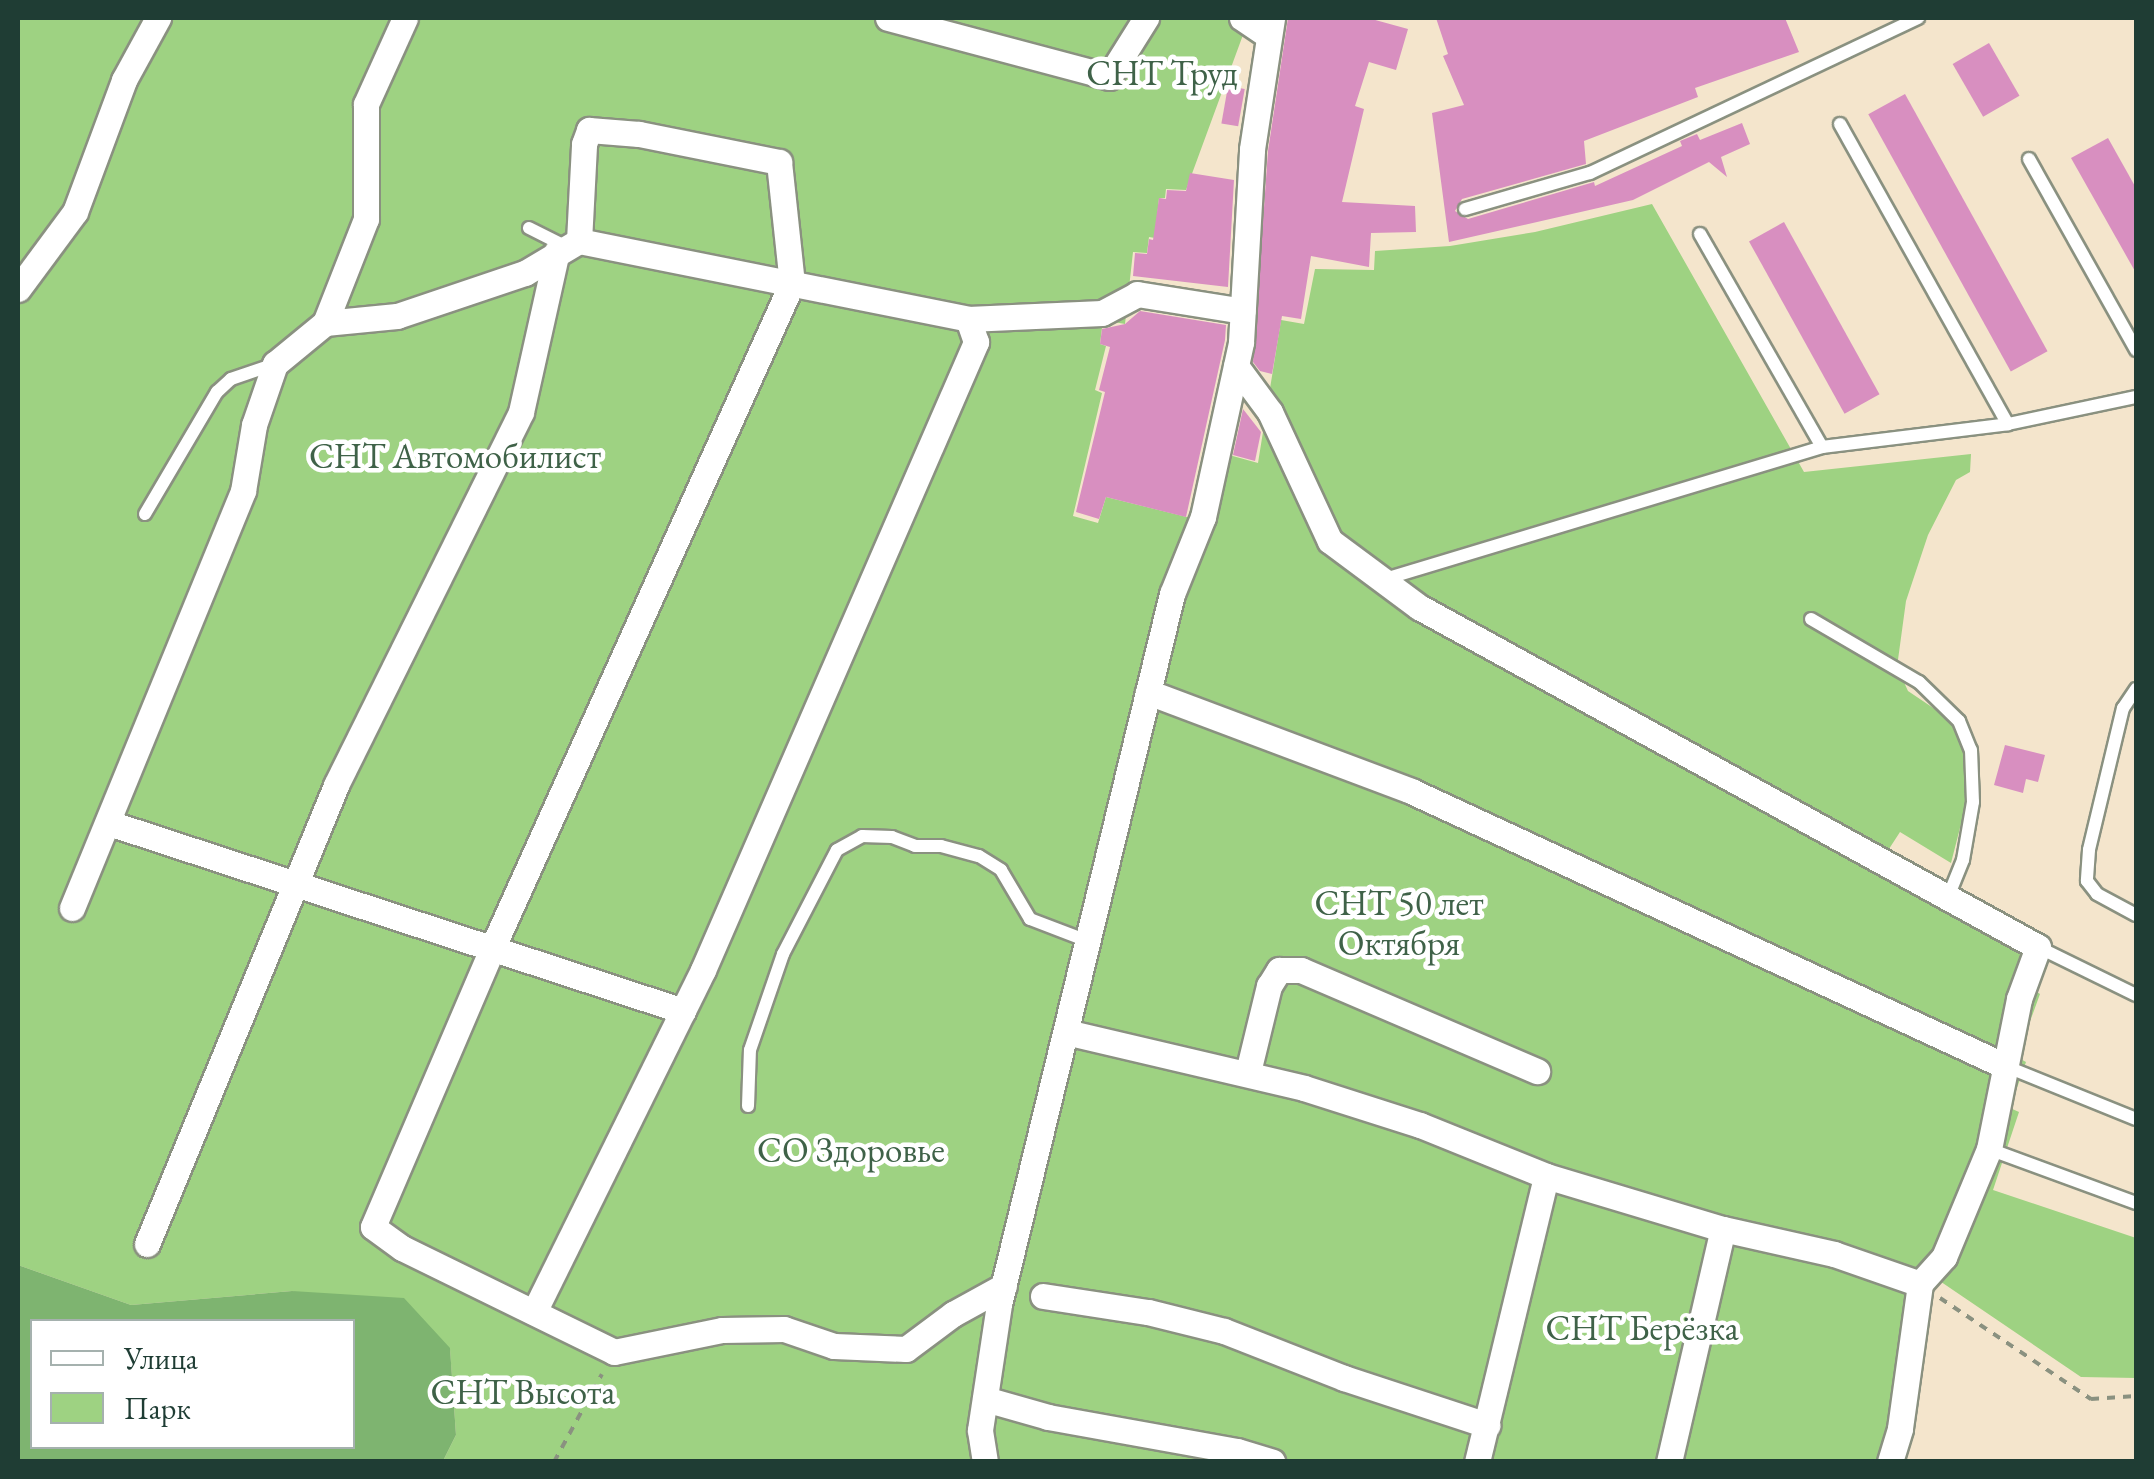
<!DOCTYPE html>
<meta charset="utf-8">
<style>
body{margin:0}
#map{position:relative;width:2154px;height:1479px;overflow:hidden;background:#f4e5cc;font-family:"EB Garamond",serif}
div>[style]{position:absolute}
.green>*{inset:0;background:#9ed282}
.forest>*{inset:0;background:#7eb470}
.building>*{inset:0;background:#d88fc0;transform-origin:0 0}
.path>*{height:4px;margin-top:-2px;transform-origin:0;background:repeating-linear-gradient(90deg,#8a9180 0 8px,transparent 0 16px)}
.roads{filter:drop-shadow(2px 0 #8a9180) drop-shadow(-2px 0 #8a9180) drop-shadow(0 2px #8a9180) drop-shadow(0 -2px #8a9180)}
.service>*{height:12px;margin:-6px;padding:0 6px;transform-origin:6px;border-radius:6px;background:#fff}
.minor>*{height:25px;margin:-12.5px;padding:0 12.5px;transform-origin:12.5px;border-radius:12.5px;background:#fff}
span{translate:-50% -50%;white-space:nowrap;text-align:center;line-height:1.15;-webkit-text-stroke:9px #fff;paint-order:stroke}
.park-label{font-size:35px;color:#3f6248}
.frame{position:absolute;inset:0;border:20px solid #1f3d34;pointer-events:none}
.legend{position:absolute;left:30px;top:1319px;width:325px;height:130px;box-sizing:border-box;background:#fff;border:2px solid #a5b1ae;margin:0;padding:12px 18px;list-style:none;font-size:30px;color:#1f3d34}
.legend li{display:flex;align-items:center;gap:20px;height:50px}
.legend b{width:50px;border:2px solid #a5b1ae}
</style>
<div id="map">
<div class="green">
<i style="clip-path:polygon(18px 18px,1243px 18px,1247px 24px,1186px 190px,1166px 189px,1165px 198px,1159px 198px,1155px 238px,1149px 237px,1147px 253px,1133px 252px,1125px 324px,1103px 320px,1100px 344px,1106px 346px,1095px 390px,1102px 393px,1073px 516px,1098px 523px,1106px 497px,1195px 519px,1211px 450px,1258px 463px,1281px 320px,1304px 324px,1315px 269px,1374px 270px,1375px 251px,1450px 246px,1535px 232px,1652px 204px,1804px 472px,1971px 454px,1970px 472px,1956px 480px,1928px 535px,1906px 601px,1897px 667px,1908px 691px,1966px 730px,1970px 789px,1951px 863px,1900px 832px,1887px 852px,2052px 943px,2034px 990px,2040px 994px,2017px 1057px,2026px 1062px,2010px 1108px,2019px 1112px,1993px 1190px,2136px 1238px,2136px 1378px,2081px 1377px,1925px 1271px,1886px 1461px,443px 1461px,456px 1435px,450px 1349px,292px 1291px,131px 1305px,18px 1265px)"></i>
</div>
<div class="forest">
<i style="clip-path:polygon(evenodd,18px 1265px,131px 1305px,292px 1291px,404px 1298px,450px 1348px,456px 1435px,443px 1461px,18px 1461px,18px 1265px,32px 1322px,352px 1322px,352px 1446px,32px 1446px,32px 1322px)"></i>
</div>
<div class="building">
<i style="clip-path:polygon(1288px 18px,1368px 18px,1408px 29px,1396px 70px,1369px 62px,1355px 106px,1364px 109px,1342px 202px,1415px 206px,1416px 232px,1371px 233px,1369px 267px,1311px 256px,1301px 319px,1282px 316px,1272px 374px,1260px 371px,1253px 362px,1268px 151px)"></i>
<i style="clip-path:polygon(1436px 18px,1785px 18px,1799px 52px,1695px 88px,1698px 97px,1584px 141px,1586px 164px,1462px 199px,1455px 211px,1468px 219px,1594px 182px,1595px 186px,1682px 146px,1680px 141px,1697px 134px,1700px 140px,1742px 123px,1750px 144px,1721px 157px,1727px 177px,1709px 162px,1633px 200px,1449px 242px,1432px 113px,1464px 105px,1443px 56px,1448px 54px)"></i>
<i style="left:1989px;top:43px;width:61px;height:42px;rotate:60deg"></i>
<i style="left:1228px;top:86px;width:17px;height:38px;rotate:10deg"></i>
<i style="left:1905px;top:94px;width:294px;height:42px;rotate:61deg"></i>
<i style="clip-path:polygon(2108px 138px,2136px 188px,2136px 273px,2071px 158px)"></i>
<i style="clip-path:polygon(1190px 173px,1234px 180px,1228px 287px,1133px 276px,1135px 253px,1147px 254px,1149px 239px,1153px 240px,1159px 198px,1166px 199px,1167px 190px,1186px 191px)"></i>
<i style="left:1784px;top:222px;width:197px;height:40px;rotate:61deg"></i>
<i style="clip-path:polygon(1140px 311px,1226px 325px,1225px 340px,1186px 517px,1106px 497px,1099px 519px,1076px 512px,1105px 392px,1099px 390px,1110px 347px,1100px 344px,1102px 329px,1125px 324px)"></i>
<i style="clip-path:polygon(1243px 409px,1261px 432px,1255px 461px,1233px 455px)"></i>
<i style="clip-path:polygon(2005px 745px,2045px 755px,2038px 782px,2026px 779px,2023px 793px,1994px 785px)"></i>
</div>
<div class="path">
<i style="left:1940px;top:1298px;width:182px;rotate:33.8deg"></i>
<i style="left:2091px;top:1399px;width:45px;rotate:-3.8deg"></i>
<i style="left:554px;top:1462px;width:100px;rotate:-61.4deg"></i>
</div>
<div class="roads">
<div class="service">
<i style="left:1840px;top:124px;width:344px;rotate:60.8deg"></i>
<i style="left:2029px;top:159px;width:219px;rotate:60.7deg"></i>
<i style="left:1465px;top:209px;width:130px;rotate:-16.1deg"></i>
<i style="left:1590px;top:173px;width:363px;rotate:-25.3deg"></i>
<i style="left:529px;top:228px;width:42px;rotate:26.6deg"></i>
<i style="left:1700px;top:234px;width:245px;rotate:60.2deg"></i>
<i style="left:1822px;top:447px;width:187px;rotate:-7deg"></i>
<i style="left:2008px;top:424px;width:131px;rotate:-11.9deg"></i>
<i style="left:145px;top:514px;width:142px;rotate:-59.5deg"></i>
<i style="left:217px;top:392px;width:19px;rotate:-43deg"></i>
<i style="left:231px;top:379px;width:46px;rotate:-18.8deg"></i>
<i style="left:1385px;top:579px;width:457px;rotate:-16.8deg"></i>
<i style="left:1811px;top:619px;width:125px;rotate:30.3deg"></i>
<i style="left:1919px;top:682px;width:56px;rotate:44.3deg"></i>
<i style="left:1959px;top:721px;width:31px;rotate:68deg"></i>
<i style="left:1971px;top:750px;width:52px;rotate:87.8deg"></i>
<i style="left:1973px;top:802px;width:59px;rotate:99.8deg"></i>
<i style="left:1963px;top:860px;width:40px;rotate:112deg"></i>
<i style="left:2136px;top:689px;width:23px;rotate:124deg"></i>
<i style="left:2123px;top:708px;width:146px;rotate:103.5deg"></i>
<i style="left:2089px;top:850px;width:31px;rotate:94deg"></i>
<i style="left:2087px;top:881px;width:16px;rotate:52deg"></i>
<i style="left:2097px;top:894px;width:44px;rotate:28.3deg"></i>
<i style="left:2038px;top:947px;width:109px;rotate:26.1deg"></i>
<i style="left:2005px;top:1066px;width:141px;rotate:22deg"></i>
<i style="left:748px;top:1106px;width:56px;rotate:-88deg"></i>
<i style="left:750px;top:1050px;width:102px;rotate:-71deg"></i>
<i style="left:783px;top:954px;width:117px;rotate:-62.6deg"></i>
<i style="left:837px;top:850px;width:29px;rotate:-29deg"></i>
<i style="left:862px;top:836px;width:30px;rotate:2deg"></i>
<i style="left:892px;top:837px;width:25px;rotate:21deg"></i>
<i style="left:915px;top:846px;width:26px"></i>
<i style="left:941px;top:846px;width:39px;rotate:15deg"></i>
<i style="left:979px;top:856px;width:26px;rotate:32deg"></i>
<i style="left:1001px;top:870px;width:57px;rotate:59.4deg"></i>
<i style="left:1030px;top:919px;width:62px;rotate:20.8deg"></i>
<i style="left:1989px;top:1149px;width:157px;rotate:20.2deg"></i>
</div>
<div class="minor">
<i style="left:888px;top:18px;width:229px;rotate:14.9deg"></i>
<i style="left:1109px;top:77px;width:70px;rotate:-57.9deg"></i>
<i style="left:1242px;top:18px;width:29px;rotate:34deg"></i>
<i style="left:579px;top:241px;width:97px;rotate:-87deg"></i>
<i style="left:584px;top:144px;width:15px;rotate:-70deg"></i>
<i style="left:589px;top:130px;width:50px;rotate:4.6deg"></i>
<i style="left:639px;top:134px;width:143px;rotate:11.3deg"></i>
<i style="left:779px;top:162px;width:122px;rotate:83.9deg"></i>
<i style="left:792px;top:283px;width:730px;rotate:114.25deg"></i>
<i style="left:492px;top:949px;width:302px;rotate:113.2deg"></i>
<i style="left:373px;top:1227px;width:36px;rotate:36deg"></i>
<i style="left:402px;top:1248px;width:236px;rotate:26.1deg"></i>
<i style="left:614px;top:1352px;width:110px;rotate:-11.5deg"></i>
<i style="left:722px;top:1330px;width:62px;rotate:-0.9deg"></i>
<i style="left:784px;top:1329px;width:53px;rotate:18.8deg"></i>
<i style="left:834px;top:1346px;width:72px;rotate:2.4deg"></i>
<i style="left:906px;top:1349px;width:59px;rotate:-36.7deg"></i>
<i style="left:953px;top:1314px;width:58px;rotate:-28.8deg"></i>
<i style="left:18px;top:289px;width:96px;rotate:-53.5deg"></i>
<i style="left:75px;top:212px;width:141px;rotate:-69.6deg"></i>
<i style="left:124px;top:80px;width:71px;rotate:-61.3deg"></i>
<i style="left:325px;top:323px;width:72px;rotate:-5.6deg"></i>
<i style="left:397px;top:316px;width:135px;rotate:-18.6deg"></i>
<i style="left:525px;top:273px;width:63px;rotate:-30.7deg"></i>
<i style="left:579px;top:241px;width:397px;rotate:11.3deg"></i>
<i style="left:968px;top:319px;width:134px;rotate:-2.6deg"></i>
<i style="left:1102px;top:313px;width:40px;rotate:-28deg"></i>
<i style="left:1137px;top:294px;width:107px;rotate:9.1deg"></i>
<i style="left:1236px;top:366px;width:57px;rotate:53.5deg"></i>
<i style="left:1270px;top:412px;width:142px;rotate:65.1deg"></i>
<i style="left:1330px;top:541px;width:111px;rotate:36.6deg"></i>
<i style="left:1419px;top:607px;width:706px;rotate:28.78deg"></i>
<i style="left:2038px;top:947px;width:55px;rotate:110.1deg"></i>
<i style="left:2019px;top:999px;width:153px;rotate:101.3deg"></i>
<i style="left:1989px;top:1149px;width:117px;rotate:112.6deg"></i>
<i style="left:1944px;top:1257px;width:36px;rotate:132deg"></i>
<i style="left:1148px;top:692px;width:281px;rotate:20.6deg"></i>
<i style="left:1411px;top:791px;width:655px;rotate:24.84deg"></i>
<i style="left:109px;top:823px;width:604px;rotate:18.13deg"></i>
<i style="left:72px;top:908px;width:451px;rotate:-67.7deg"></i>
<i style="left:243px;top:491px;width:67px;rotate:-80.5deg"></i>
<i style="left:254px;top:425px;width:65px;rotate:-71deg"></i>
<i style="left:275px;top:364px;width:65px;rotate:-39.4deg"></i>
<i style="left:325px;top:323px;width:112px;rotate:-68.5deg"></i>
<i style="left:366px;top:219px;width:115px;rotate:-90deg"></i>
<i style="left:366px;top:104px;width:94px;rotate:-65.6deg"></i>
<i style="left:1066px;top:1032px;width:244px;rotate:13.2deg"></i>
<i style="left:1304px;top:1088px;width:122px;rotate:17.7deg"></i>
<i style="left:1420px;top:1125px;width:136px;rotate:22deg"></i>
<i style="left:1546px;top:1176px;width:185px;rotate:16.7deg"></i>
<i style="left:1723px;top:1229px;width:114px;rotate:12.7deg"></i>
<i style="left:1834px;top:1254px;width:91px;rotate:19.2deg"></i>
<i style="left:1920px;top:1284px;width:146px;rotate:97.9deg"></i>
<i style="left:1900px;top:1429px;width:34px;rotate:107deg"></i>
<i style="left:1248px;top:1072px;width:89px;rotate:-76.3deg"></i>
<i style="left:1269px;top:986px;width:19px;rotate:-58deg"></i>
<i style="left:1279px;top:970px;width:22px"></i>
<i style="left:1301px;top:970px;width:257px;rotate:23.2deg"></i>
<i style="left:147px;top:1244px;width:496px;rotate:-67.6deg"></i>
<i style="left:336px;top:785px;width:416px;rotate:-63.6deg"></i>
<i style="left:521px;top:412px;width:165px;rotate:-77.4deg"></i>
<i style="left:1043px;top:1296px;width:106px;rotate:8.7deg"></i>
<i style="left:1148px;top:1312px;width:78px;rotate:14deg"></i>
<i style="left:1224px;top:1331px;width:129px;rotate:21.4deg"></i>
<i style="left:1344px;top:1378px;width:151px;rotate:18.2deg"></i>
<i style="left:534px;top:1312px;width:381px;rotate:-63.7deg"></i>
<i style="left:703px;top:970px;width:685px;rotate:-66.5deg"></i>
<i style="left:976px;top:342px;width:24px;rotate:-109deg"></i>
<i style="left:985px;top:1399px;width:66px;rotate:15.9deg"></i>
<i style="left:1048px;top:1417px;width:192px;rotate:10.2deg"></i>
<i style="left:1237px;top:1451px;width:37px;rotate:17deg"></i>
<i style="left:985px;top:1462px;width:32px;rotate:-99deg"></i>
<i style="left:980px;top:1430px;width:127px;rotate:-81.4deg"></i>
<i style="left:999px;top:1304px;width:731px;rotate:-76.31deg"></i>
<i style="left:1172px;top:594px;width:83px;rotate:-68.1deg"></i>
<i style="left:1203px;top:517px;width:179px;rotate:-77.7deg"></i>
<i style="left:1241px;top:342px;width:193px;rotate:-86.7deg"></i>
<i style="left:1252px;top:149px;width:133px;rotate:-81.3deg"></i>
<i style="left:1477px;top:1462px;width:294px;rotate:-76.4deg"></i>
<i style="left:1669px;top:1462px;width:239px;rotate:-77deg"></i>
</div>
</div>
<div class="park-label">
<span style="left:1162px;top:73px">СНТ Труд</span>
<span style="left:455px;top:456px">СНТ Автомобилист</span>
<span style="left:1399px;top:923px">СНТ 50 лет<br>Октября</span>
<span style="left:851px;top:1150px">СО Здоровье</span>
<span style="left:1642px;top:1328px">СНТ Берёзка</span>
<span style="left:523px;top:1392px">СНТ Высота</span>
</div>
<div class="frame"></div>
<ul class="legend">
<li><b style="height:12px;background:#fff"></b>Улица</li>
<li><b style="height:28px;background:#9ed282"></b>Парк</li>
</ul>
</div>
